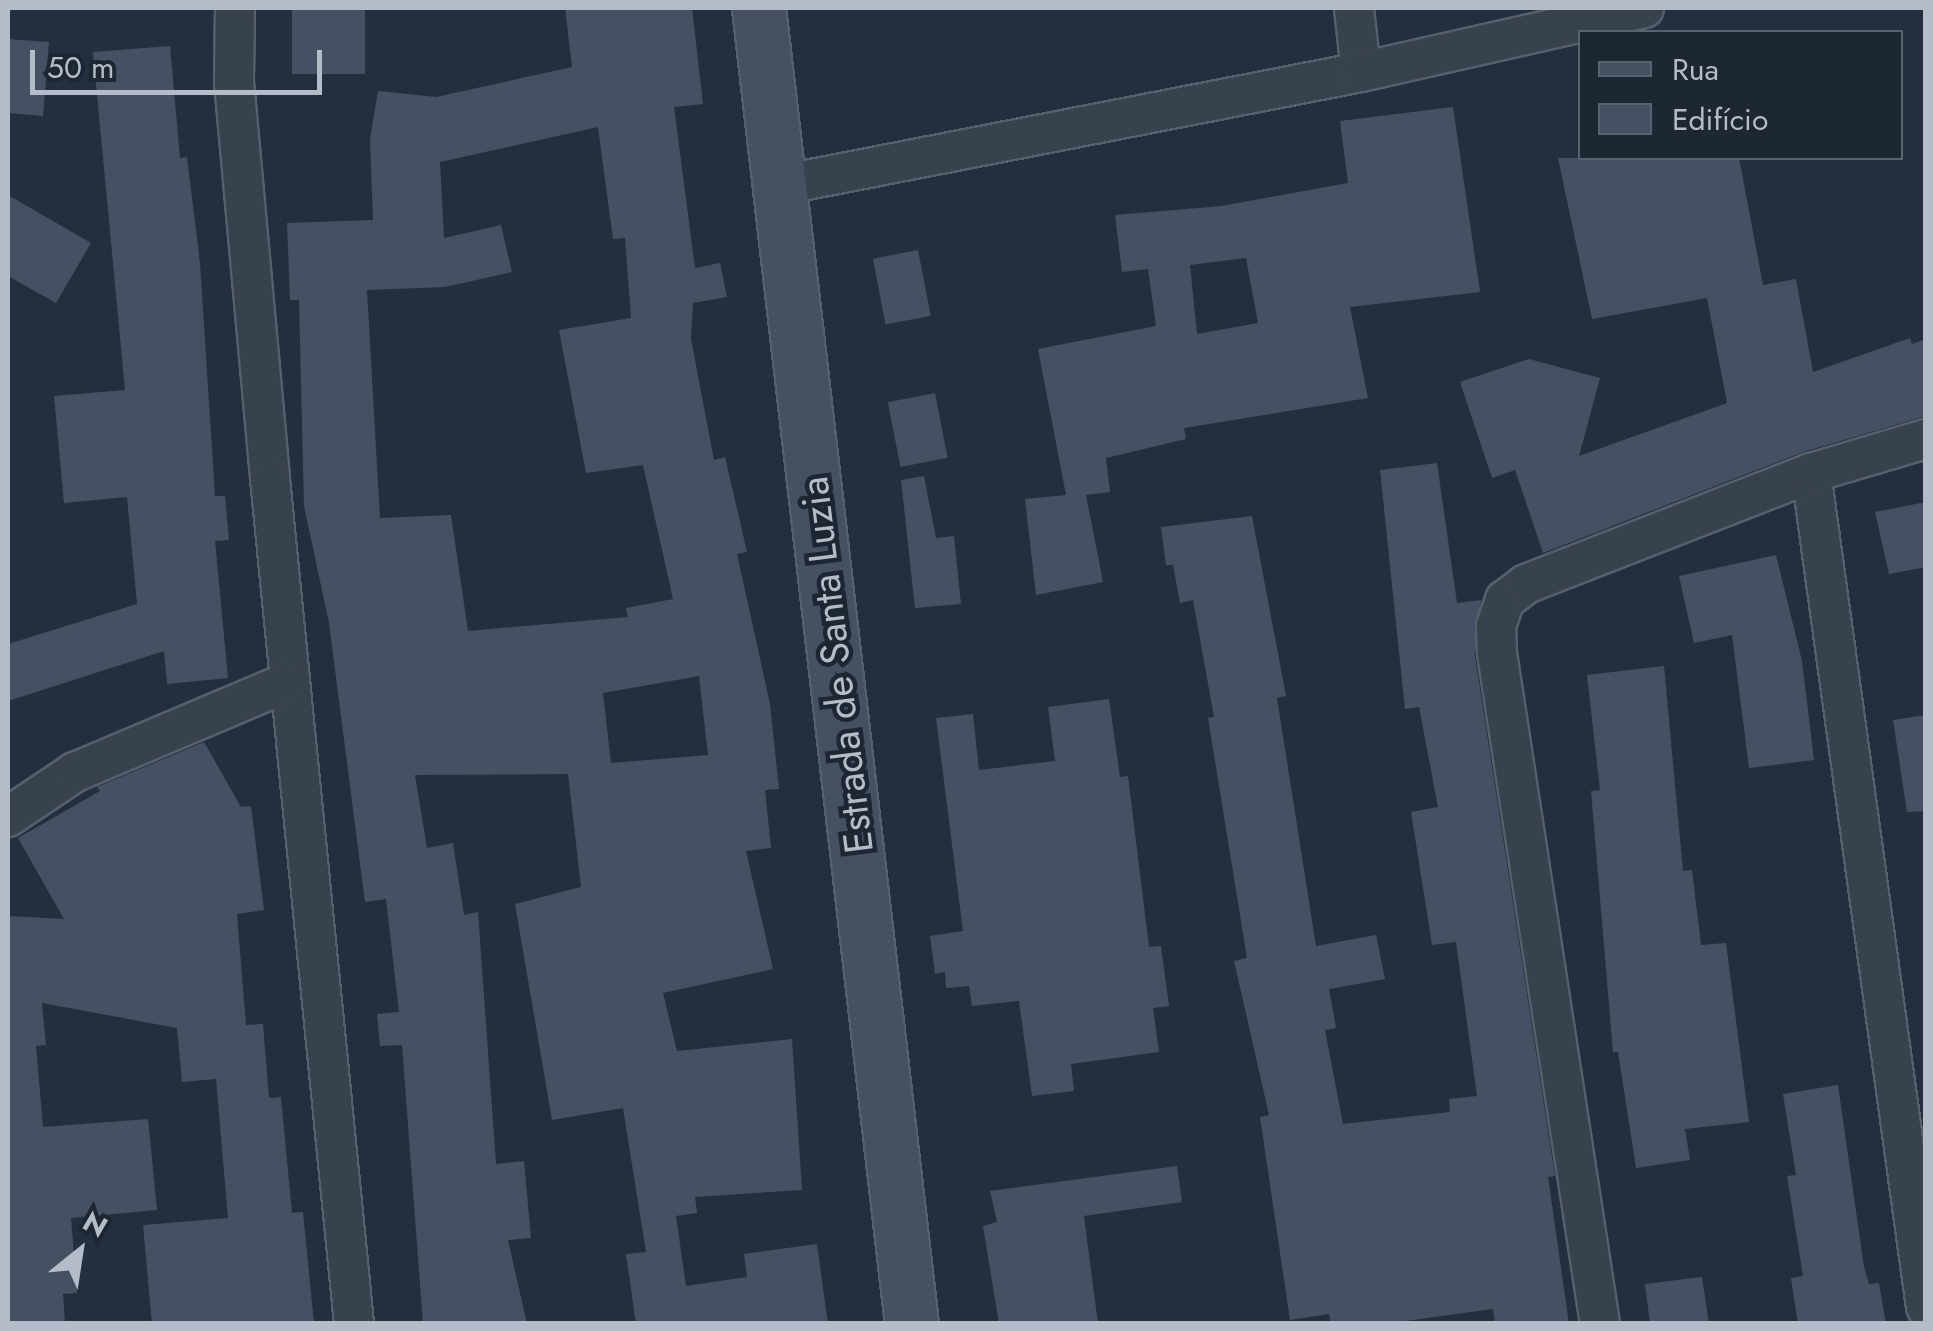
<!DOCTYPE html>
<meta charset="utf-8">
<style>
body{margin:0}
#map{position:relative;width:1933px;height:1331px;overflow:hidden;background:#242f3e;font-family:Jost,sans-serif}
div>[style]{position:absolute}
.building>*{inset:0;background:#455162;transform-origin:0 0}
.roads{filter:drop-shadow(2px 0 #565f6c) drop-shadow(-2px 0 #565f6c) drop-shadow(0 2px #565f6c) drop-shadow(0 -2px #565f6c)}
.street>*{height:38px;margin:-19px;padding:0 19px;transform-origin:19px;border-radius:19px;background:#38414e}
.secondary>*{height:52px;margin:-26px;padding:0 26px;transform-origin:26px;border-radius:26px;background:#465061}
span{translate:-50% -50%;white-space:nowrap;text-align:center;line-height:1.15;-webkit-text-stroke:9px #1d2633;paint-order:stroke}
.street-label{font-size:40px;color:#b4bcc9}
.frame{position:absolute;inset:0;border:10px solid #b4bcc9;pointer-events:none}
.legend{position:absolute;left:1578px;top:30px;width:325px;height:130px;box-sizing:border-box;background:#1d2633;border:2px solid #59626f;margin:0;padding:12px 18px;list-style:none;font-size:30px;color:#b4bcc9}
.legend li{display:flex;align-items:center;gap:20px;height:50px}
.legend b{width:50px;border:2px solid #59626f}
.north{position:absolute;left:30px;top:1201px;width:100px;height:100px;-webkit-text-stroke:8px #1d2633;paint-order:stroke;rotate:30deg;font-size:28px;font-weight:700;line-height:40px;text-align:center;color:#b4bcc9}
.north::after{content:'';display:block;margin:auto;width:35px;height:45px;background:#b4bcc9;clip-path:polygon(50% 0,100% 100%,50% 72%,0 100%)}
.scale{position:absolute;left:30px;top:50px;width:292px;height:45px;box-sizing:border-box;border:5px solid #b4bcc9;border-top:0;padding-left:12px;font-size:30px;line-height:35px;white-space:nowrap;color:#b4bcc9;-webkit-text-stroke:8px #1d2633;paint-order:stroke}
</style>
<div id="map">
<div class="building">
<i style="left:292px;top:8px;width:73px;height:66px"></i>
<i style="clip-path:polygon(evenodd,565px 8px,692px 8px,703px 104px,674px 107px,695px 268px,720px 263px,727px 297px,693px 303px,691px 339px,714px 460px,725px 457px,747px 552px,737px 554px,770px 704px,779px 789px,765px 790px,771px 848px,746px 851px,773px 969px,663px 993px,677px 1051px,792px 1039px,802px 1190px,695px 1197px,697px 1213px,676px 1216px,686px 1286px,747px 1277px,744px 1254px,817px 1244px,828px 1324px,636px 1324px,626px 1254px,646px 1252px,623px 1108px,552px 1120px,515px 904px,581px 887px,568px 774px,415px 775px,427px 848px,453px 843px,464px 915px,478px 912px,496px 1164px,524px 1161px,531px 1238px,508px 1240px,527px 1324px,423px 1324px,402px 1045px,380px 1046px,377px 1014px,399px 1012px,386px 899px,365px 902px,329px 623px,304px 506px,299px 300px,290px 300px,287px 223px,373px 220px,370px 139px,378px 91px,436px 97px,572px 67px,565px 8px,598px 127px,613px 239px,625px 238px,631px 318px,559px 330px,586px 473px,643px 465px,673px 599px,626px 608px,628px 617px,468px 631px,451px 515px,380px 518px,367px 290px,445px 287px,512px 272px,501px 225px,444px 238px,440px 162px,598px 127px,565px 8px,699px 676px,708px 755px,611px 763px,603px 693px,699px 676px)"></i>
<i style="clip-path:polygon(8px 39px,49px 42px,43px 116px,8px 113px)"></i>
<i style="clip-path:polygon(170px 46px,180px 158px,187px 157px,200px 263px,215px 496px,225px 496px,229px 540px,215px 541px,228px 678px,167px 684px,164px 651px,8px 701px,8px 644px,137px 604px,127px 497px,64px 503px,54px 396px,125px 390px,93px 52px)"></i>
<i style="clip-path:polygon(evenodd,1453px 107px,1480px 292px,1350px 307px,1368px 398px,1184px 428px,1186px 439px,1106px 458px,1110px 492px,1086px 495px,1103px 582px,1036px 595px,1025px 499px,1066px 495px,1038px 349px,1156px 326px,1148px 269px,1122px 272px,1115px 215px,1222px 206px,1348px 183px,1340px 121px,1453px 107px,1246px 258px,1258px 323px,1197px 334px,1190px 265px,1246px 258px)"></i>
<i style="clip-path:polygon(1558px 158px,1739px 158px,1763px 285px,1796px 279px,1813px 372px,1910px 338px,1912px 344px,1926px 339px,1926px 416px,1803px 452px,1543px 553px,1515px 470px,1492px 478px,1460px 382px,1529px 359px,1600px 378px,1579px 456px,1727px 403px,1707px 298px,1592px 319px)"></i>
<i style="clip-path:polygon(8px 195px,91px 243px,56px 303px,8px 276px)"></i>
<i style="left:918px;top:250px;width:67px;height:46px;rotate:79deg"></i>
<i style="left:935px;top:393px;width:66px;height:48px;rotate:79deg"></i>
<i style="clip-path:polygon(1437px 463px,1457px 603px,1481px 600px,1475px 656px,1555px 1176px,1548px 1177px,1569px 1324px,1495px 1324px,1493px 1309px,1383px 1324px,1331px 1324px,1329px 1314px,1290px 1320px,1260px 1117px,1269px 1115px,1234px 961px,1247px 958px,1208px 718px,1214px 717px,1193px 600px,1180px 603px,1173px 565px,1166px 565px,1161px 527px,1252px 516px,1286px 696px,1277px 698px,1316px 946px,1376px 935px,1385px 979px,1329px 989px,1336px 1028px,1325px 1030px,1343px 1124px,1450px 1112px,1449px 1099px,1477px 1096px,1456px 942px,1432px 945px,1411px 812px,1438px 807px,1419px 707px,1405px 709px,1380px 470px)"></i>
<i style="clip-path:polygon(924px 476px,936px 538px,954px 536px,961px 604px,915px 608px,901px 480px)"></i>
<i style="clip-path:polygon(1926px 502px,1926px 567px,1889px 574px,1875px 512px)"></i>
<i style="clip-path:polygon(1776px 555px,1802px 661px,1814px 760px,1749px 768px,1732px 635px,1694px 643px,1679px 576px)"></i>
<i style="clip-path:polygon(1664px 666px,1683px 871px,1692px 870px,1701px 945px,1726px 943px,1749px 1122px,1685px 1129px,1690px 1160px,1636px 1168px,1618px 1052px,1613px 1052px,1591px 791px,1600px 790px,1587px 675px)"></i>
<i style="clip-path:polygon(1109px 699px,1120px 777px,1128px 776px,1149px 947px,1161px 946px,1169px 1006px,1153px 1008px,1159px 1052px,1071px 1064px,1074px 1091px,1032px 1096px,1019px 1001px,972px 1006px,969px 986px,946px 988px,945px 972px,935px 974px,930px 936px,963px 931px,936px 718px,973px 714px,979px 770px,1055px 761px,1048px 707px)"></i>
<i style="clip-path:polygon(1926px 715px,1926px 811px,1907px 812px,1893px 720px)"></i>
<i style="clip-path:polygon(204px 742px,241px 807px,251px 806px,264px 910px,237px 914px,246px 1025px,263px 1024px,269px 1098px,281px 1097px,292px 1213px,303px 1212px,314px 1324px,152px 1324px,143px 1225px,228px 1218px,216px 1079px,182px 1082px,177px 1028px,42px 1003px,46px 1045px,36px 1046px,43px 1127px,148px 1119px,157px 1210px,71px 1218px,77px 1293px,63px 1294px,65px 1324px,8px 1324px,8px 916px,64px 919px,18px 838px,100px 791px,97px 787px)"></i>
<i style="clip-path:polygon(1838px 1085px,1864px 1267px,1869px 1284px,1879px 1283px,1886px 1324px,1798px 1324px,1791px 1278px,1803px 1276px,1787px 1176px,1796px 1175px,1783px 1094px)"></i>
<i style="clip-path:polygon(1177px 1166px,1182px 1202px,1084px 1216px,1098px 1324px,999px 1324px,983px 1226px,997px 1222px,990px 1191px)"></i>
<i style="clip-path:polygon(1702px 1277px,1709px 1324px,1650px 1324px,1645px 1284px)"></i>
</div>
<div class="roads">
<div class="street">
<i style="left:235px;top:8px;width:74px;rotate:90.8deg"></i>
<i style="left:234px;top:82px;width:399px;rotate:84.8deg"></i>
<i style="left:270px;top:479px;width:849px;rotate:84.32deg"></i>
<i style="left:1354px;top:8px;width:64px;rotate:83.8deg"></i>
<i style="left:781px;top:185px;width:591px;rotate:-11.02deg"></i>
<i style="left:1361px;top:72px;width:290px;rotate:-12.7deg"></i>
<i style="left:1811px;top:473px;width:842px;rotate:82.15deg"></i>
<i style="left:8px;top:817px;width:81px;rotate:-33.9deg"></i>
<i style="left:75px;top:772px;width:233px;rotate:-22.9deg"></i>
<i style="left:1600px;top:1324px;width:679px;rotate:-98.73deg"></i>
<i style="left:1497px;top:653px;width:27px;rotate:-92deg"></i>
<i style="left:1496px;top:626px;width:28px;rotate:-71deg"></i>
<i style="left:1505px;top:600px;width:26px;rotate:-37deg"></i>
<i style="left:1526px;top:584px;width:306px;rotate:-21.3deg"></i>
<i style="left:1811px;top:473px;width:120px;rotate:-16.5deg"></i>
</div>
<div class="secondary">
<i style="left:759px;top:8px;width:1325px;rotate:83.37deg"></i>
</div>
</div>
<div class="street-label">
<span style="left:836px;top:665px;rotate:-97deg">Estrada de Santa Luzia</span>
</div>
<div class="frame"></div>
<ul class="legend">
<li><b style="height:12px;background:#465061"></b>Rua</li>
<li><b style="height:28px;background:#455162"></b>Edifício</li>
</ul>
<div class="north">N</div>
<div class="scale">50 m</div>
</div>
